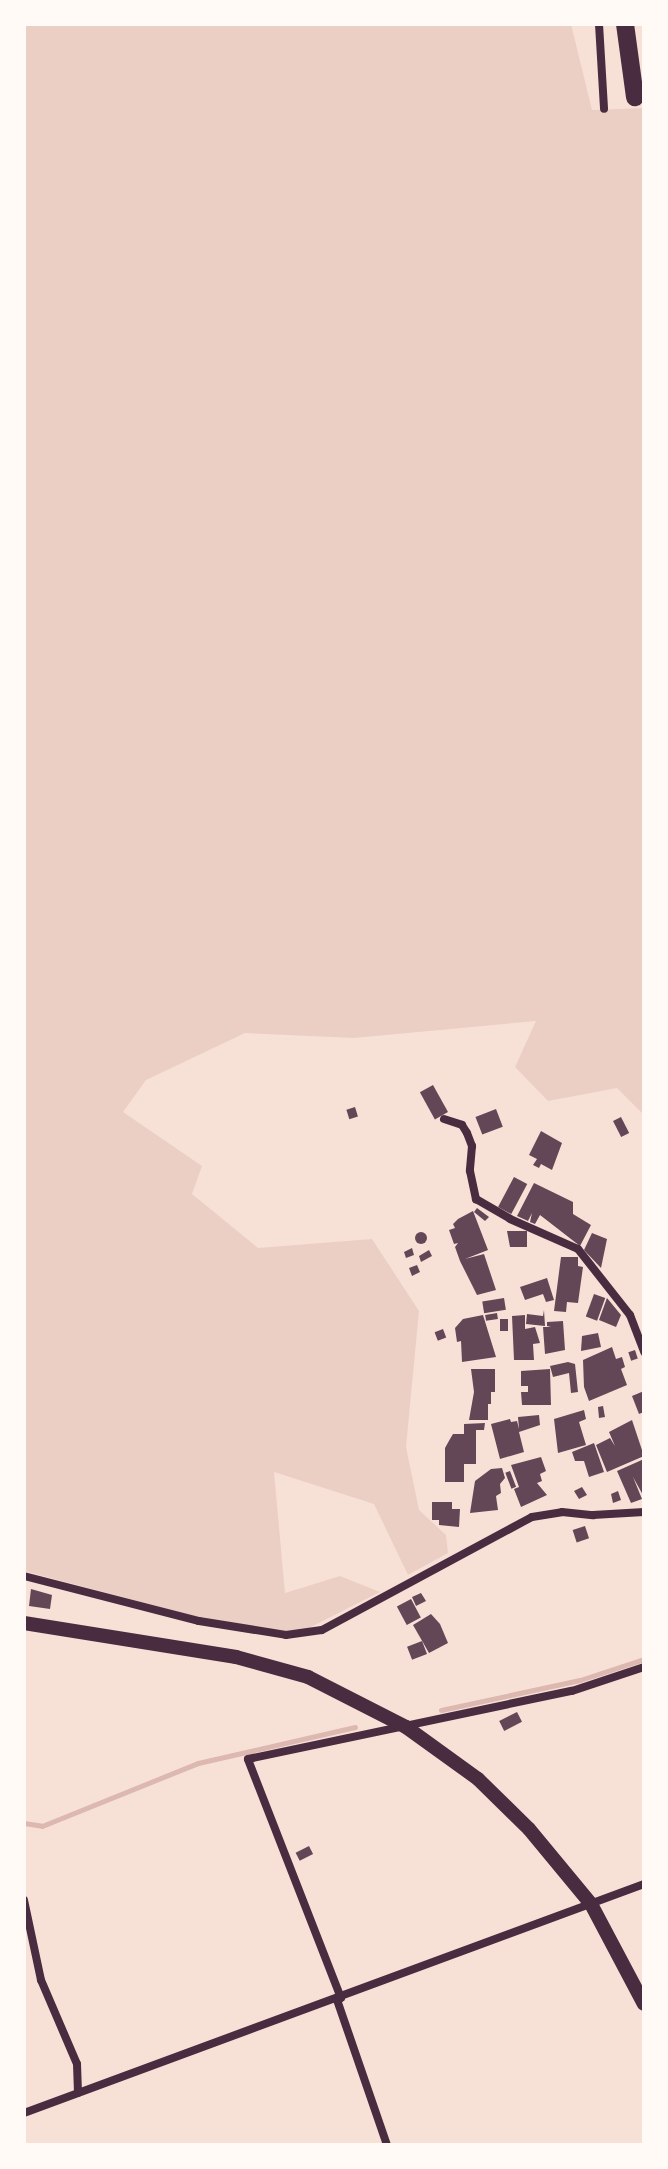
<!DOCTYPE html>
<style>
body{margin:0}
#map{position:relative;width:668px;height:2169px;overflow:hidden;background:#f7e1d7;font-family:"Fira Sans",sans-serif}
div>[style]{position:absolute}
.green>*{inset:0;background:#ebcfc5}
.stream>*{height:5px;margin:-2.5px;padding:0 2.5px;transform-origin:2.5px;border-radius:2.5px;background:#dcb8b0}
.building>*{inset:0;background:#644757;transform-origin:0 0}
.round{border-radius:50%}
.minor>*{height:8px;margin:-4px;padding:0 4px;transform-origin:4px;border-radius:4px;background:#4a2c40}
.secondary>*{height:14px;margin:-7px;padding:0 7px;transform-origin:7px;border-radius:7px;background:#4a2c40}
.motorway>*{height:18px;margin:-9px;padding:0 9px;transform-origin:9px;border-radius:9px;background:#4a2c40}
span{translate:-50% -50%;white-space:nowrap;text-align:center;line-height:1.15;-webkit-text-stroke:6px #fffaf5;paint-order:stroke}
.frame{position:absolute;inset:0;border:26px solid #fffaf5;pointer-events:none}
</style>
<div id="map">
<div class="green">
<i style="clip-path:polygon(24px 24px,571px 24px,592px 110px,644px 108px,644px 1115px,617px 1088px,548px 1101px,515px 1067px,536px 1021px,354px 1038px,245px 1033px,146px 1080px,123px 1112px,202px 1166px,192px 1194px,258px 1248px,372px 1239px,419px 1311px,406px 1447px,419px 1510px,446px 1535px,448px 1553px,408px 1575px,374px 1504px,274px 1472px,285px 1593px,340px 1576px,380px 1592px,303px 1631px,254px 1632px,24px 1571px)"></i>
</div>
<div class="stream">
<i style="left:441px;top:1710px;width:142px;rotate:-12.2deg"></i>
<i style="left:580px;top:1680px;width:67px;rotate:-18.2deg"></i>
<i style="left:24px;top:1823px;width:18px;rotate:9deg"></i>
<i style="left:42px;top:1826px;width:168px;rotate:-22deg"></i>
<i style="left:198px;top:1763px;width:161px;rotate:-12.9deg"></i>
</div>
<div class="building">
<i style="left:433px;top:1085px;width:31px;height:15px;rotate:61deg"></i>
<i style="left:355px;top:1107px;width:10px;height:9px;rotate:73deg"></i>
<i style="left:496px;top:1109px;width:19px;height:22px;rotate:69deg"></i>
<i style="left:621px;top:1117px;width:18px;height:9px;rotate:63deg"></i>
<i style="clip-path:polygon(541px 1131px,562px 1143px,552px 1170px,541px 1164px,539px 1168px,533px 1165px,537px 1159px,529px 1155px)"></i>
<i style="left:514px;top:1177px;width:15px;height:34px;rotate:28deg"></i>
<i style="clip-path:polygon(534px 1183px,573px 1202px,573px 1214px,591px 1225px,580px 1246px,540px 1215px,535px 1224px,530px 1222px,532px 1213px,528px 1221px,517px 1216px)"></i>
<i style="clip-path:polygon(477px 1208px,489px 1217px,485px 1221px,474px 1212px)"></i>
<i style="clip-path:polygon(473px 1211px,488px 1250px,465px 1259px,484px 1254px,496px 1290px,477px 1295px,460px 1261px,455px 1247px,458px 1243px,454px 1244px,449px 1230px,455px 1228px,453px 1224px,458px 1219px)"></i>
<i style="clip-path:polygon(507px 1231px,527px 1231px,527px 1247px,510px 1247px)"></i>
<i class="round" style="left:415px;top:1232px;width:12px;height:12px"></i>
<i style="clip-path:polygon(592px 1233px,607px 1239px,601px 1268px,584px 1250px)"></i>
<i style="clip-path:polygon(412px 1248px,414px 1255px,406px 1258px,404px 1252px)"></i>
<i style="clip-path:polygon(429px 1250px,432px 1256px,421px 1262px,419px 1256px)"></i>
<i style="clip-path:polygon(561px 1257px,578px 1257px,578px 1266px,583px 1267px,578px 1303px,567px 1302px,566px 1312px,554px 1311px)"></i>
<i style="clip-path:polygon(417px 1265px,420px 1272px,412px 1276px,409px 1268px)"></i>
<i style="clip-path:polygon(547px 1278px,554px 1300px,546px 1302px,543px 1294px,525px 1300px,520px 1287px)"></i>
<i style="left:594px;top:1294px;width:12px;height:24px;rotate:20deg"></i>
<i style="left:504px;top:1298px;width:12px;height:22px;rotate:81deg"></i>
<i style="clip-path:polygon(607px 1298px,621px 1315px,616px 1327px,599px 1320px)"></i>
<i style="clip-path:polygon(544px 1310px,545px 1326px,526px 1324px,527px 1314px,543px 1316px)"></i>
<i style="left:497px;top:1313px;width:6px;height:12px;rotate:81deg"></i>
<i style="clip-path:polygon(483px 1315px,496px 1357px,462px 1362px,461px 1341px,457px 1342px,455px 1328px,463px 1319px)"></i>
<i style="clip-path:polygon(525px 1315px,525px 1329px,535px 1327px,540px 1343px,533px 1344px,534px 1360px,514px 1360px,512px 1316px)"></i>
<i style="left:500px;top:1319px;width:8px;height:12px"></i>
<i style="clip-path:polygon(563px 1321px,565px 1350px,545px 1354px,543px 1327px,551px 1327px,547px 1326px,547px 1322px)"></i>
<i style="left:443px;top:1329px;width:9px;height:9px;rotate:69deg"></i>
<i style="clip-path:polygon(598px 1333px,601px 1347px,581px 1351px,582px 1336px)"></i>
<i style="clip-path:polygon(612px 1347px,616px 1359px,622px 1357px,625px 1367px,621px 1369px,627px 1385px,589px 1401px,584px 1387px,583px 1360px)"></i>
<i style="left:635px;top:1350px;width:9px;height:7px;rotate:72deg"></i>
<i style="clip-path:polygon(568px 1362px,575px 1364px,578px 1392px,571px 1393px,569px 1373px,553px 1377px,550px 1366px)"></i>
<i style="clip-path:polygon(471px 1369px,495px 1369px,495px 1392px,491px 1392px,491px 1404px,488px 1404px,488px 1420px,469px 1420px,474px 1392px)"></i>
<i style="clip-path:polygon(550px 1369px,551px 1405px,522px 1405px,521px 1392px,528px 1392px,528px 1386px,521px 1386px,521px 1371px)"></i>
<i style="clip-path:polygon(644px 1391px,644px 1412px,639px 1414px,632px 1396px)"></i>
<i style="clip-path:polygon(603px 1406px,605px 1417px,599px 1418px,598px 1407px)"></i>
<i style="clip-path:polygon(584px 1410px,586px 1419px,579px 1422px,586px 1445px,558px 1453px,554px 1419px)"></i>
<i style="clip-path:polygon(539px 1415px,540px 1425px,519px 1432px,524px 1452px,500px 1459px,491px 1424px,510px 1419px,511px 1422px,517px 1421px,519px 1429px,518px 1417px)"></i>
<i style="clip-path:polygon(632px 1420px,644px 1456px,607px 1472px,596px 1445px,610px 1438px,615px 1446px,609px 1432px)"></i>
<i style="clip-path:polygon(485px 1423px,484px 1430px,476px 1430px,476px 1464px,464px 1464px,464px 1482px,445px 1482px,445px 1448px,450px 1439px,453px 1434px,464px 1434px,464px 1424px)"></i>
<i style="clip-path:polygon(594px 1443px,604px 1472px,589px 1477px,584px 1461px,575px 1461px,572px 1452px)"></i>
<i style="clip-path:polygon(541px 1457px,546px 1471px,540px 1474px,542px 1481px,537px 1483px,547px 1495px,521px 1507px,514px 1489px,519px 1487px,511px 1465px)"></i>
<i style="clip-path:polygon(644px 1459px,644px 1497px,633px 1477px,642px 1499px,631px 1503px,617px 1471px)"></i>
<i style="clip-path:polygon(502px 1468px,505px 1478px,500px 1484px,501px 1493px,496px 1496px,498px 1510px,470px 1513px,475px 1481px,491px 1469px)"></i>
<i style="left:510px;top:1471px;width:17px;height:5px;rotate:69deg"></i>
<i style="clip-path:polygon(582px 1487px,587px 1495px,579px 1499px,574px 1491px)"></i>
<i style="clip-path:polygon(618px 1491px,621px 1500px,613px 1503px,611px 1494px)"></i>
<i style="clip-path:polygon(432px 1502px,452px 1502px,452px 1509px,460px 1509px,459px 1527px,439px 1525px,439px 1520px,432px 1520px)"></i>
<i style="left:585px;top:1526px;width:13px;height:13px;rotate:72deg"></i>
<i style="clip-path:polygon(31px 1589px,52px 1595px,50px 1609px,29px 1606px)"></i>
<i style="clip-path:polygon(421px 1593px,426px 1601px,416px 1606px,412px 1597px)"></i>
<i style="left:411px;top:1599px;width:21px;height:16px;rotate:62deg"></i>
<i style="clip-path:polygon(431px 1614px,440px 1624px,448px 1643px,429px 1653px,413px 1625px)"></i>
<i style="left:422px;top:1641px;width:14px;height:16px;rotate:69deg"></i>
<i style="left:517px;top:1712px;width:11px;height:20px;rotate:63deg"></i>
<i style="left:309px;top:1846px;width:9px;height:15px;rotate:63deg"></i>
</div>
<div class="minor">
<i style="left:599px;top:24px;width:85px;rotate:86.6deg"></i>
<i style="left:444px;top:1119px;width:19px;rotate:18deg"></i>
<i style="left:462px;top:1125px;width:9px;rotate:58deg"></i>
<i style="left:467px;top:1133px;width:14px;rotate:69deg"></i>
<i style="left:472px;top:1146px;width:25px;rotate:95deg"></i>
<i style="left:470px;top:1171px;width:29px;rotate:78deg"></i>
<i style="left:476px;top:1199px;width:39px;rotate:30deg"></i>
<i style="left:510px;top:1219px;width:74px;rotate:23.8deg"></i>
<i style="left:578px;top:1249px;width:84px;rotate:51.8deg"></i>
<i style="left:630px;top:1315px;width:40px;rotate:69deg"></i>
<i style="left:24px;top:1576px;width:181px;rotate:14.4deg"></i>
<i style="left:199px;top:1621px;width:88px;rotate:9.1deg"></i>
<i style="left:286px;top:1635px;width:36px;rotate:-8deg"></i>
<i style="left:322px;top:1630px;width:238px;rotate:-28.3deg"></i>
<i style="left:532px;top:1517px;width:30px;rotate:-9deg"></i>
<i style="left:562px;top:1512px;width:31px;rotate:6deg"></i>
<i style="left:593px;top:1515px;width:51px;rotate:-3.4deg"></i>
<i style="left:24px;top:1900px;width:82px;rotate:78deg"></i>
<i style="left:41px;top:1980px;width:91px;rotate:66.8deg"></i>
<i style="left:77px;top:2064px;width:29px;rotate:88deg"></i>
<i style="left:24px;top:2113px;width:661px;rotate:-20.27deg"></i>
<i style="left:387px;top:2145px;width:153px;rotate:-109deg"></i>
<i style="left:337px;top:2000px;width:4px;rotate:-27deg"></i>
<i style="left:341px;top:1998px;width:256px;rotate:-111.3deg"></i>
<i style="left:248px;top:1759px;width:331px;rotate:-11.9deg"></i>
<i style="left:572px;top:1691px;width:76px;rotate:-18.4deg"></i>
</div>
<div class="secondary">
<i style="left:24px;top:1623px;width:215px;rotate:9.1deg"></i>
<i style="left:236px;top:1657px;width:75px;rotate:15.5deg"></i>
<i style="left:308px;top:1677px;width:110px;rotate:27deg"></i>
<i style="left:406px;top:1727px;width:89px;rotate:35.8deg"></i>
<i style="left:478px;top:1779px;width:71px;rotate:44.4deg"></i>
<i style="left:529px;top:1829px;width:97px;rotate:50.4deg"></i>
<i style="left:591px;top:1904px;width:113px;rotate:62.1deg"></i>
</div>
<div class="motorway">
<i style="left:625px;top:24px;width:74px;rotate:82.2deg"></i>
</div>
<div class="frame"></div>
</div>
